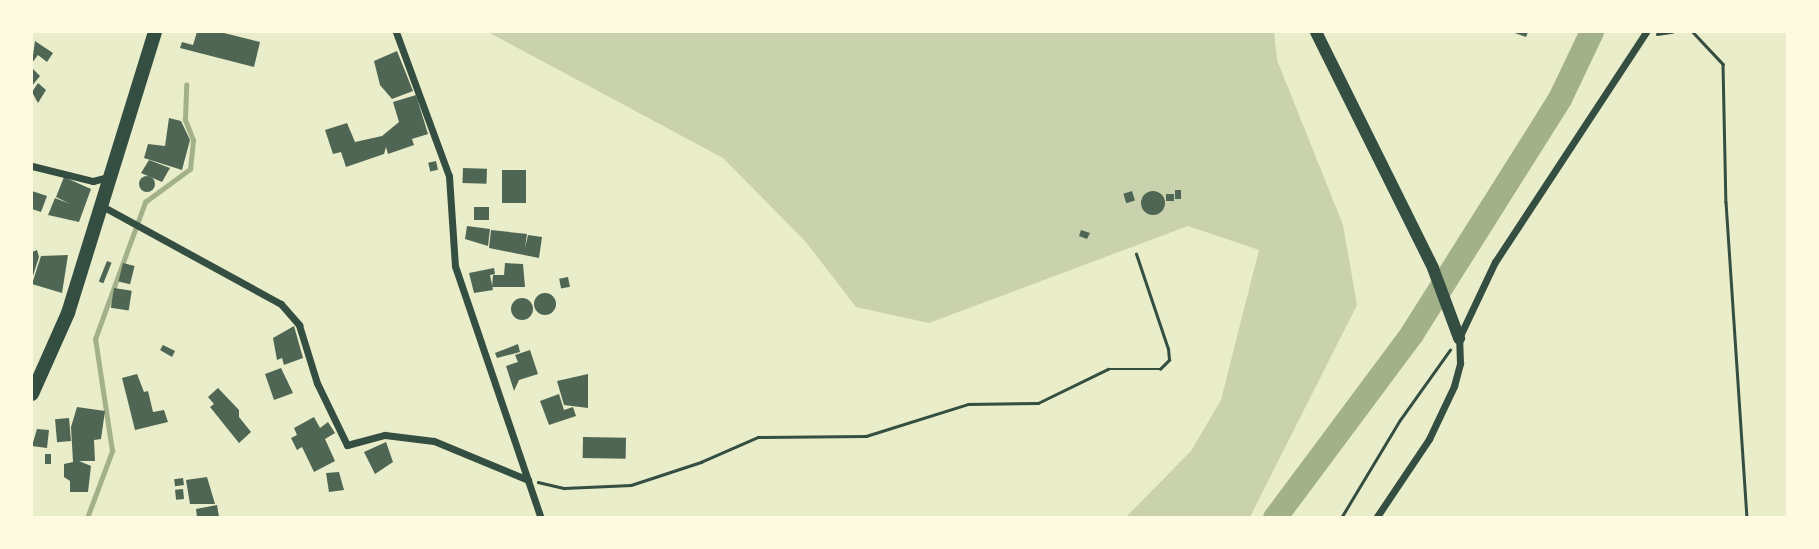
<!DOCTYPE html>
<style>
body{margin:0}
#map{position:relative;width:1819px;height:549px;overflow:hidden;background:#e9edc9;font-family:Montserrat,sans-serif}
div>[style]{position:absolute}
.green>*{inset:0;background:#cad2ad}
.stream>*{height:4.5px;margin:-2.25px;padding:0 2.25px;transform-origin:2.25px;border-radius:2.25px;background:#a3b18a}
.river>*{height:24px;margin:-12px;padding:0 12px;transform-origin:12px;border-radius:12px;background:#a3b18a}
.building>*{inset:0;background:#4f6655;transform-origin:0 0}
.round{border-radius:50%}
.path>*{height:2.5px;margin:-1.25px;padding:0 1.25px;transform-origin:1.25px;border-radius:1.25px;background:#344e41}
.minor>*{height:7px;margin:-3.5px;padding:0 3.5px;transform-origin:3.5px;border-radius:3.5px;background:#344e41}
.secondary>*{height:12px;margin:-6px;padding:0 6px;transform-origin:6px;border-radius:6px;background:#344e41}
.trunk>*{height:14px;margin:-7px;padding:0 7px;transform-origin:7px;border-radius:7px;background:#344e41}
span{translate:-50% -50%;white-space:nowrap;text-align:center;line-height:1.15;-webkit-text-stroke:5px #fefae0;paint-order:stroke}
.frame{position:absolute;inset:0;border:33px solid #fefae0;pointer-events:none}
</style>
<div id="map">
<div class="green">
<i style="clip-path:polygon(488px 32px,1274px 32px,1277px 60px,1343px 225px,1357px 305px,1250px 517px,1126px 517px,1191px 451px,1221px 400px,1259px 250px,1188px 226px,929px 323px,856px 307px,805px 241px,723px 158px)"></i>
</div>
<div class="stream">
<i style="left:87px;top:518px;width:72px;rotate:-69.5deg"></i>
<i style="left:112px;top:451px;width:113px;rotate:-98.6deg"></i>
<i style="left:95px;top:339px;width:146px;rotate:-69.9deg"></i>
<i style="left:145px;top:202px;width:56px;rotate:-36.3deg"></i>
<i style="left:190px;top:169px;width:29px;rotate:-84deg"></i>
<i style="left:193px;top:140px;width:22px;rotate:-112deg"></i>
<i style="left:185px;top:120px;width:35px;rotate:-88deg"></i>
</div>
<div class="river">
<i style="left:1275px;top:518px;width:229px;rotate:-53.3deg"></i>
<i style="left:1412px;top:334px;width:278px;rotate:-57.8deg"></i>
<i style="left:1560px;top:99px;width:74px;rotate:-64.5deg"></i>
</div>
<div class="building">
<i style="clip-path:polygon(197px 32px,220px 32px,260px 42px,254px 67px,180px 48px,182px 42px,193px 45px)"></i>
<i style="clip-path:polygon(1512px 32px,1528px 32px,1526px 37px)"></i>
<i style="clip-path:polygon(35px 41px,53px 53px,47px 62px,38px 55px,32px 63px)"></i>
<i style="clip-path:polygon(397px 51px,413px 91px,392px 99px,380px 85px,374px 61px)"></i>
<i style="clip-path:polygon(32px 68px,40px 76px,32px 86px)"></i>
<i style="clip-path:polygon(38px 83px,46px 90px,38px 103px,32px 92px)"></i>
<i style="clip-path:polygon(416px 95px,428px 134px,412px 139px,414px 145px,388px 154px,386px 147px,384px 154px,346px 167px,341px 152px,333px 154px,325px 130px,347px 123px,355px 142px,382px 136px,399px 122px,393px 102px)"></i>
<i style="clip-path:polygon(169px 118px,181px 121px,190px 140px,182px 170px,144px 158px,148px 144px,165px 146px)"></i>
<i style="clip-path:polygon(149px 160px,170px 168px,162px 182px,141px 173px)"></i>
<i style="left:436px;top:161px;width:9px;height:8px;rotate:77deg"></i>
<i style="left:463px;top:168px;width:24px;height:15px;rotate:2deg"></i>
<i style="left:502px;top:170px;width:24px;height:33px"></i>
<i class="round" style="left:139px;top:176px;width:16px;height:16px"></i>
<i style="clip-path:polygon(64px 177px,91px 189px,79px 222px,48px 215px,55px 198px,70px 204px,56px 197px)"></i>
<i style="left:1175px;top:190px;width:6px;height:9px"></i>
<i class="round" style="left:1141px;top:191px;width:24px;height:24px"></i>
<i style="clip-path:polygon(32px 191px,47px 196px,41px 212px,32px 209px)"></i>
<i style="left:1132px;top:191px;width:10px;height:9px;rotate:73deg"></i>
<i style="left:1166px;top:194px;width:8px;height:7px"></i>
<i style="left:474px;top:207px;width:15px;height:13px"></i>
<i style="clip-path:polygon(467px 226px,490px 229px,488px 246px,465px 239px)"></i>
<i style="clip-path:polygon(491px 230px,527px 234px,525px 248px,528px 235px,542px 237px,539px 258px,489px 248px)"></i>
<i style="clip-path:polygon(1081px 230px,1090px 233px,1087px 239px,1079px 236px)"></i>
<i style="clip-path:polygon(37px 250px,39px 257px,32px 279px,32px 252px)"></i>
<i style="clip-path:polygon(68px 255px,62px 293px,32px 284px,41px 256px)"></i>
<i style="left:107px;top:261px;width:5px;height:22px;rotate:22deg"></i>
<i style="left:123px;top:263px;width:12px;height:19px;rotate:14deg"></i>
<i style="clip-path:polygon(505px 263px,523px 264px,525px 287px,492px 287px,493px 275px,504px 275px)"></i>
<i style="clip-path:polygon(494px 268px,495px 274px,490px 275px,493px 290px,474px 293px,469px 273px)"></i>
<i style="left:568px;top:277px;width:10px;height:9px;rotate:79deg"></i>
<i style="left:114px;top:288px;width:18px;height:20px;rotate:9deg"></i>
<i class="round" style="left:534px;top:293px;width:22px;height:22px"></i>
<i class="round" style="left:511px;top:298px;width:22px;height:22px"></i>
<i style="clip-path:polygon(294px 326px,303px 358px,284px 365px,282px 358px,277px 360px,273px 338px)"></i>
<i style="clip-path:polygon(518px 344px,520px 352px,497px 358px,495px 353px)"></i>
<i style="clip-path:polygon(163px 345px,175px 351px,172px 357px,160px 350px)"></i>
<i style="clip-path:polygon(530px 350px,538px 374px,519px 380px,514px 391px,506px 366px,518px 362px,515px 355px)"></i>
<i style="clip-path:polygon(281px 368px,293px 393px,274px 400px,265px 374px)"></i>
<i style="clip-path:polygon(137px 374px,144px 392px,148px 391px,153px 412px,164px 410px,168px 422px,135px 430px,122px 378px)"></i>
<i style="clip-path:polygon(588px 374px,588px 408px,564px 405px,557px 381px)"></i>
<i style="clip-path:polygon(218px 388px,239px 410px,239px 417px,251px 432px,239px 443px,210px 407px,214px 404px,208px 397px)"></i>
<i style="clip-path:polygon(559px 394px,564px 410px,573px 407px,576px 416px,549px 425px,540px 401px)"></i>
<i style="clip-path:polygon(77px 407px,105px 411px,101px 439px,94px 440px,95px 461px,79px 461px,91px 466px,88px 492px,70px 492px,70px 481px,64px 477px,64px 464px,73px 462px,71px 427px)"></i>
<i style="clip-path:polygon(314px 417px,320px 428px,328px 422px,335px 433px,325px 439px,335px 461px,314px 472px,302px 447px,297px 450px,291px 438px,297px 435px,294px 428px)"></i>
<i style="left:69px;top:418px;width:23px;height:14px;rotate:85deg"></i>
<i style="clip-path:polygon(37px 429px,49px 430px,47px 448px,32px 446px)"></i>
<i style="left:583px;top:437px;width:43px;height:21px;rotate:1deg"></i>
<i style="clip-path:polygon(386px 442px,393px 462px,375px 474px,364px 452px)"></i>
<i style="left:45px;top:454px;width:6px;height:10px"></i>
<i style="clip-path:polygon(339px 472px,344px 490px,329px 492px,326px 473px)"></i>
<i style="clip-path:polygon(207px 477px,215px 504px,190px 504px,186px 480px)"></i>
<i style="left:183px;top:478px;width:7px;height:9px;rotate:82deg"></i>
<i style="left:183px;top:489px;width:10px;height:8px;rotate:84deg"></i>
<i style="clip-path:polygon(217px 505px,219px 517px,197px 517px,196px 509px)"></i>
</div>
<div class="path">
<i style="left:1693px;top:32px;width:44px;rotate:46.8deg"></i>
<i style="left:1723px;top:64px;width:138px;rotate:88.8deg"></i>
<i style="left:1726px;top:202px;width:317px;rotate:86.2deg"></i>
<i style="left:1657px;top:34px;width:15px;rotate:-8deg"></i>
<i style="left:538px;top:482px;width:27px;rotate:13deg"></i>
<i style="left:564px;top:488px;width:67px;rotate:-2.6deg"></i>
<i style="left:631px;top:485px;width:74px;rotate:-18.2deg"></i>
<i style="left:701px;top:462px;width:62px;rotate:-23.7deg"></i>
<i style="left:758px;top:437px;width:108px;rotate:-0.5deg"></i>
<i style="left:866px;top:436px;width:107px;rotate:-17.4deg"></i>
<i style="left:968px;top:404px;width:70px;rotate:-0.8deg"></i>
<i style="left:1038px;top:403px;width:78px;rotate:-25.9deg"></i>
<i style="left:1108px;top:369px;width:52px"></i>
<i style="left:1160px;top:369px;width:13px;rotate:-45deg"></i>
<i style="left:1169px;top:360px;width:11px;rotate:-95deg"></i>
<i style="left:1168px;top:349px;width:100px;rotate:-108.6deg"></i>
<i style="left:1341px;top:518px;width:114px;rotate:-59deg"></i>
<i style="left:1400px;top:420px;width:86px;rotate:-54.5deg"></i>
</div>
<div class="minor">
<i style="left:396px;top:32px;width:153px;rotate:69.8deg"></i>
<i style="left:449px;top:176px;width:90px;rotate:86.2deg"></i>
<i style="left:455px;top:266px;width:266px;rotate:71.2deg"></i>
<i style="left:32px;top:166px;width:63px;rotate:13.8deg"></i>
<i style="left:93px;top:181px;width:16px;rotate:-15deg"></i>
<i style="left:102px;top:206px;width:204px;rotate:28.7deg"></i>
<i style="left:281px;top:304px;width:28px;rotate:49deg"></i>
<i style="left:299px;top:325px;width:61px;rotate:72.8deg"></i>
<i style="left:317px;top:383px;width:69px;rotate:64.2deg"></i>
<i style="left:347px;top:445px;width:39px;rotate:-15deg"></i>
<i style="left:385px;top:435px;width:49px;rotate:7deg"></i>
<i style="left:434px;top:441px;width:102px;rotate:22.5deg"></i>
<i style="left:1376px;top:518px;width:95px;rotate:-56.1deg"></i>
<i style="left:1429px;top:439px;width:59px;rotate:-64.7deg"></i>
<i style="left:1454px;top:386px;width:24px;rotate:-75deg"></i>
<i style="left:1460px;top:363px;width:25px;rotate:-92deg"></i>
<i style="left:1459px;top:338px;width:84px;rotate:-64.7deg"></i>
<i style="left:1495px;top:262px;width:275px;rotate:-56.7deg"></i>
</div>
<div class="secondary">
<i style="left:1316px;top:32px;width:263px;rotate:63.6deg"></i>
<i style="left:1433px;top:268px;width:75px;rotate:69.6deg"></i>
</div>
<div class="trunk">
<i style="left:32px;top:394px;width:89px;rotate:-66deg"></i>
<i style="left:68px;top:313px;width:294px;rotate:-72.8deg"></i>
</div>
<div class="frame"></div>
</div>
